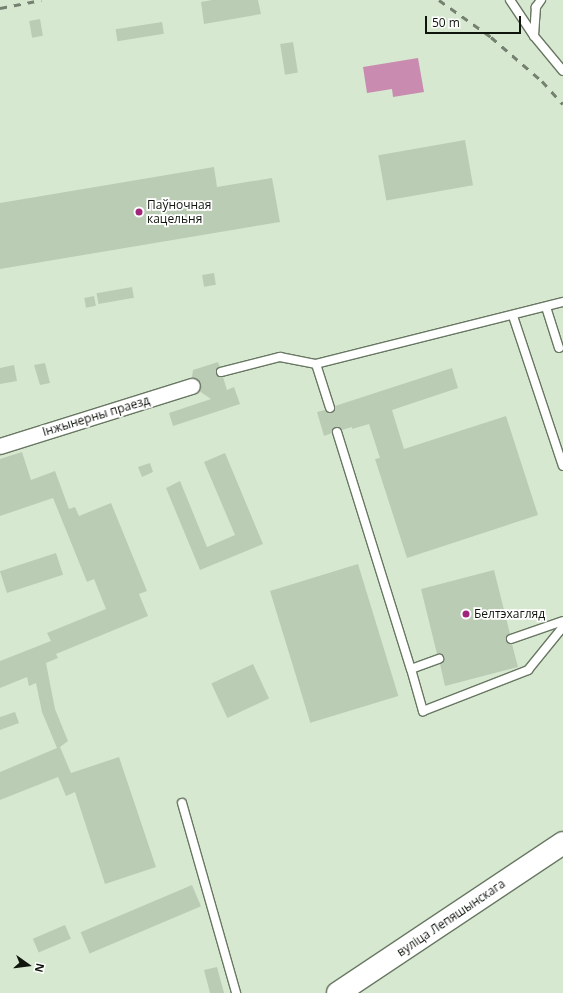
<!DOCTYPE html>
<meta charset="utf-8">
<style>
body{margin:0}
#map{position:relative;width:563px;height:993px;overflow:hidden;background:#d7e8d0;font-family:"Open Sans",sans-serif}
div>[style]{position:absolute}
.water>*{inset:0;background:#c98baf}
.building>*{inset:0;background:#bbccb5;transform-origin:0 0}
.roads{filter:drop-shadow(1px 0 #687762) drop-shadow(-1px 0 #687762) drop-shadow(0 1px #687762) drop-shadow(0 -1px #687762)}
.service>*{height:8px;margin:-4px;padding:0 4px;transform-origin:4px;border-radius:4px;background:#fff}
.minor>*{height:15px;margin:-7.5px;padding:0 7.5px;transform-origin:7.5px;border-radius:7.5px;background:#fff}
.secondary>*{height:22px;margin:-11px;padding:0 11px;transform-origin:11px;border-radius:11px;background:#fff}
.rail>*{height:3px;margin-top:-1.5px;transform-origin:0;background:repeating-linear-gradient(90deg,#748070 0 7px,transparent 0 14px)}
.dots>*{width:11px;height:11px;translate:-50% -50%;box-sizing:border-box;border:2px solid #fff;border-radius:50%}
span{translate:-50% -50%;white-space:nowrap;text-align:center;line-height:1.15;-webkit-text-stroke:3.5px #fff;paint-order:stroke}
.poi-label{font-size:12px;color:#0f150d}
.left{translate:0 -50%;text-align:left}
.street-label{font-size:12px;color:#0f150d}
.north{position:absolute;left:8px;top:945px;width:40px;height:40px;-webkit-text-stroke:3px #fff;paint-order:stroke;rotate:104deg;font-size:11px;font-weight:700;line-height:16px;text-align:center;color:#0f150d}
.north::after{content:'';display:block;margin:auto;width:14px;height:18px;background:#0f150d;clip-path:polygon(50% 0,100% 100%,50% 72%,0 100%)}
.scale{position:absolute;left:425px;top:16px;width:96px;height:18px;box-sizing:border-box;border:2px solid #0f150d;border-top:0;padding-left:5px;font-size:12px;line-height:14px;white-space:nowrap;color:#0f150d;-webkit-text-stroke:3px #fff;paint-order:stroke}
</style>
<div id="map">
<div class="water">
<i style="clip-path:polygon(418px 58px,424px 92px,393px 97px,392px 89px,367px 93px,363px 67px)"></i>
</div>
<div class="building">
<i style="clip-path:polygon(212px 0,258px 0,261px 14px,204px 24px,201px 2px)"></i>
<i style="left:40px;top:19px;width:17px;height:11px;rotate:80deg"></i>
<i style="left:162px;top:22px;width:12px;height:47px;rotate:81deg"></i>
<i style="left:293px;top:42px;width:31px;height:13px;rotate:81deg"></i>
<i style="left:465px;top:140px;width:46px;height:88px;rotate:80deg"></i>
<i style="clip-path:polygon(214px 167px,217px 187px,272px 178px,280px 222px,0 269px,0 203px)"></i>
<i style="left:214px;top:273px;width:12px;height:12px;rotate:81deg"></i>
<i style="left:132px;top:287px;width:11px;height:36px;rotate:80deg"></i>
<i style="left:94px;top:296px;width:10px;height:10px;rotate:79deg"></i>
<i style="clip-path:polygon(218px 362px,220px 367px,216px 374px,223px 377px,227px 390px,234px 387px,240px 404px,173px 426px,169px 413px,211px 399px,199px 391px,200px 383px,192px 377px,193px 370px)"></i>
<i style="clip-path:polygon(45px 363px,50px 383px,40px 385px,34px 365px)"></i>
<i style="clip-path:polygon(14px 365px,17px 381px,0 384px,0 368px)"></i>
<i style="clip-path:polygon(452px 368px,458px 388px,392px 410px,404px 449px,506px 416px,538px 515px,407px 558px,375px 459px,380px 458px,369px 424px,352px 429px,352px 427px,342px 430px,336px 427px,332px 433px,324px 436px,317px 412px,325px 410px,332px 413px,335px 406px)"></i>
<i style="clip-path:polygon(22px 452px,31px 480px,55px 471px,69px 509px,75px 507px,79px 516px,111px 503px,147px 591px,139px 594px,148px 616px,56px 654px,58px 658px,46px 663px,55px 709px,68px 741px,60px 747px,71px 773px,119px 757px,156px 867px,105px 884px,75px 792px,66px 796px,58px 777px,0 800px,0 772px,57px 748px,42px 712px,36px 683px,29px 686px,27px 677px,0 688px,0 661px,51px 641px,47px 633px,106px 609px,94px 579px,87px 582px,53px 498px,0 516px,0 459px)"></i>
<i style="clip-path:polygon(225px 453px,263px 544px,200px 570px,166px 488px,180px 481px,207px 547px,235px 535px,204px 462px)"></i>
<i style="clip-path:polygon(150px 463px,153px 472px,142px 477px,138px 467px)"></i>
<i style="left:56px;top:553px;width:23px;height:59px;rotate:72deg"></i>
<i style="left:358px;top:564px;width:138px;height:92px;rotate:73deg"></i>
<i style="clip-path:polygon(494px 570px,510px 634px,506px 640px,512px 644px,518px 667px,445px 686px,440px 664px,444px 658px,437px 654px,421px 589px)"></i>
<i style="left:253px;top:664px;width:38px;height:46px;rotate:65deg"></i>
<i style="clip-path:polygon(15px 712px,19px 723px,0 730px,0 717px)"></i>
<i style="left:192px;top:885px;width:23px;height:121px;rotate:67deg"></i>
<i style="left:65px;top:925px;width:15px;height:35px;rotate:67deg"></i>
<i style="clip-path:polygon(217px 967px,224px 993px,210px 993px,204px 970px)"></i>
</div>
<div class="roads">
<div class="service">
<i style="left:510px;top:0;width:43px;rotate:56.3deg"></i>
<i style="left:541px;top:0;width:9px;rotate:126deg"></i>
<i style="left:536px;top:7px;width:29px;rotate:94deg"></i>
<i style="left:534px;top:36px;width:45px;rotate:50.4deg"></i>
<i style="left:546px;top:307px;width:43px;rotate:72.4deg"></i>
<i style="left:513px;top:316px;width:158px;rotate:71.6deg"></i>
<i style="left:316px;top:364px;width:46px;rotate:72.3deg"></i>
<i style="left:221px;top:372px;width:61px;rotate:-14.3deg"></i>
<i style="left:280px;top:357px;width:37px;rotate:11deg"></i>
<i style="left:316px;top:364px;width:255px;rotate:-14.1deg"></i>
<i style="left:337px;top:432px;width:248px;rotate:72.7deg"></i>
<i style="left:411px;top:669px;width:30px;rotate:-20deg"></i>
<i style="left:511px;top:639px;width:55px;rotate:-19.1deg"></i>
<i style="left:411px;top:669px;width:44px;rotate:74.1deg"></i>
<i style="left:423px;top:711px;width:113px;rotate:-21.3deg"></i>
<i style="left:528px;top:670px;width:55px;rotate:-50.9deg"></i>
<i style="left:182px;top:803px;width:198px;rotate:74.1deg"></i>
</div>
<div class="minor">
<i style="left:0;top:446px;width:201px;rotate:-17.4deg"></i>
</div>
<div class="secondary">
<i style="left:338px;top:993px;width:270px;rotate:-33.7deg"></i>
</div>
</div>
<div class="rail">
<i style="left:439px;top:0;width:64px;rotate:35.4deg"></i>
<i style="left:491px;top:37px;width:67px;rotate:40.8deg"></i>
<i style="left:542px;top:81px;width:31px;rotate:48deg"></i>
<i style="left:0;top:8px;width:42px;rotate:-11deg"></i>
</div>
<div class="dots">
<i style="left:139px;top:212px;background:#a1257b"></i>
<i style="left:466px;top:614px;background:#a1257b"></i>
</div>
<div class="poi-label">
<span class="left" style="left:147px;top:212px">Паўночная<br>кацельня</span>
<span class="left" style="left:474px;top:614px">Белтэхагляд</span>
</div>
<div class="street-label">
<span style="left:96px;top:416px;rotate:-17deg">Інжынерны праезд</span>
<span style="left:451px;top:918px;rotate:-34deg">вуліца Лепяшынскага</span>
</div>
<div class="north">N</div>
<div class="scale">50 m</div>
</div>
